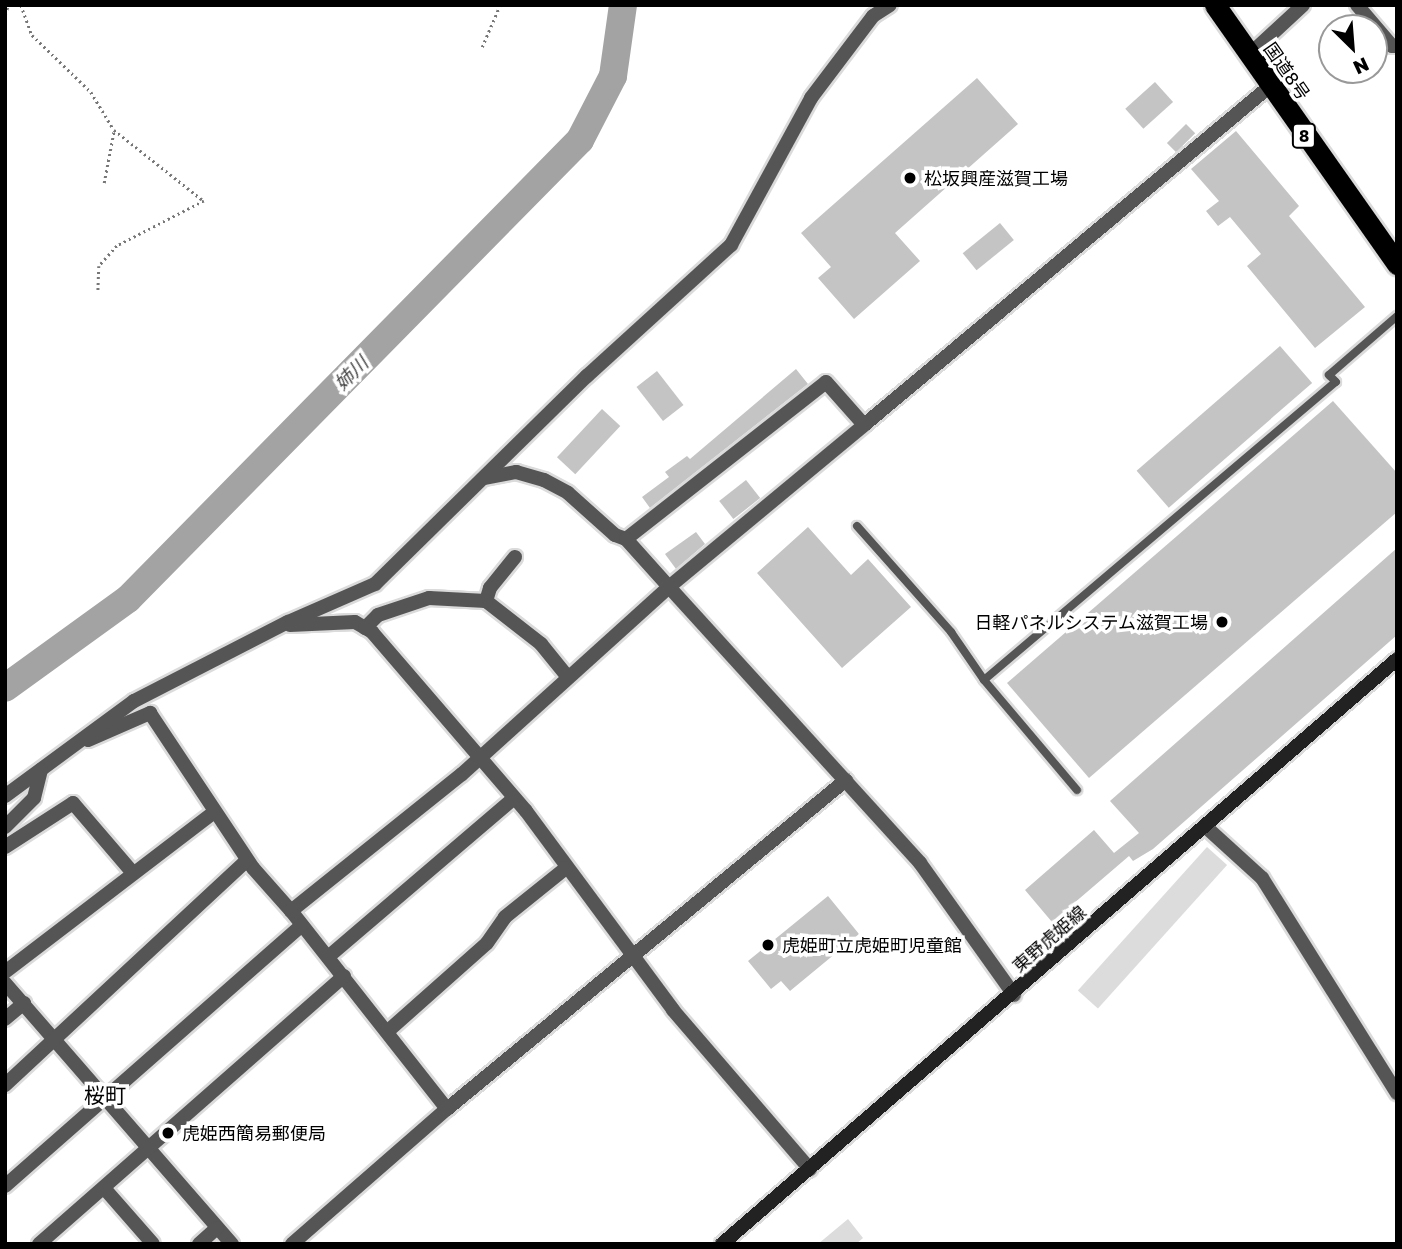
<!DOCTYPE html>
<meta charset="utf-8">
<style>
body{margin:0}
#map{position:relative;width:1402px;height:1249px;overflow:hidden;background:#fff;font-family:"Golos Text","Noto Sans JP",sans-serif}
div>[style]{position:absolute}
.green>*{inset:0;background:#dcdcdc;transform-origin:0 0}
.river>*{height:28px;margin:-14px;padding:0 14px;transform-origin:14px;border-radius:14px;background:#a3a3a3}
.building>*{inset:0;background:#c4c4c4;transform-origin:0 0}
.path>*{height:2.5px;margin-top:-1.25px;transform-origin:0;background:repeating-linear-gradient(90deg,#777 0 2px,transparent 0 5.5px)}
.roads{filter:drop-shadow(2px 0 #dbdbdb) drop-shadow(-2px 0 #dbdbdb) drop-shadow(0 2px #dbdbdb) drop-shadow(0 -2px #dbdbdb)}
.lane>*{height:8px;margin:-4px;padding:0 4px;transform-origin:4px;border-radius:4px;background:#555}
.street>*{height:14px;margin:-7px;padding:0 7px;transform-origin:7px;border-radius:7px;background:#555}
.secondary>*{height:14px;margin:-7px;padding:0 7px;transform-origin:7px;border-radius:7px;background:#222}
.highway>*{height:21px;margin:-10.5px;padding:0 10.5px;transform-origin:10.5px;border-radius:10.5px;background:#000}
.dots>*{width:19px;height:19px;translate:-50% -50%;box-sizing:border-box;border:4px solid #fff;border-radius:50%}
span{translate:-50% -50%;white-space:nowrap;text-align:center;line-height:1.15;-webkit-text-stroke:7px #fff;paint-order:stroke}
.shield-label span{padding:2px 5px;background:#fff;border:2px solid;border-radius:5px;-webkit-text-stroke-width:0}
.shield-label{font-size:16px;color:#000;font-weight:700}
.street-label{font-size:18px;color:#000}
.poi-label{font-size:18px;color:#000}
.left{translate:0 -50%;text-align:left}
.right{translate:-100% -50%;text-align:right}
.water-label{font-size:19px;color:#444;font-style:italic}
.quarter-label{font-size:21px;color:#000}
.frame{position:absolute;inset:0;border:7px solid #000;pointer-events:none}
.north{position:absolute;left:1318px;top:14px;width:70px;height:70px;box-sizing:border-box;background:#fff;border:2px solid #999;border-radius:50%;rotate:155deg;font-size:19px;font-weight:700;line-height:28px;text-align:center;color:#000}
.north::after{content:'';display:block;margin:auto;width:24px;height:32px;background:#000;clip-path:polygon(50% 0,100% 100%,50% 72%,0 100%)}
</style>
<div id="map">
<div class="green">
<i style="left:1207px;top:847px;width:27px;height:193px;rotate:42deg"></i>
<i style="clip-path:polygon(848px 1219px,863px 1238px,856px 1244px,818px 1244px)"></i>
</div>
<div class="river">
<i style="left:5px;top:688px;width:152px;rotate:-35.9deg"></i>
<i style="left:128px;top:599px;width:644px;rotate:-45.44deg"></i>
<i style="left:580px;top:140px;width:72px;rotate:-62.7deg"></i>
<i style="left:613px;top:76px;width:72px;rotate:-82deg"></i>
</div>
<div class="building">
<i style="clip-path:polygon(977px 78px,1018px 124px,895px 233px,920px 261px,854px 319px,818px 278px,831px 267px,801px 233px)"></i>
<i style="left:1155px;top:82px;width:27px;height:40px;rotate:48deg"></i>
<i style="left:1186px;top:124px;width:13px;height:27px;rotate:45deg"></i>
<i style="clip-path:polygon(1236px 131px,1299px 206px,1289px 216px,1365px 307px,1315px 348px,1247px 266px,1261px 254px,1230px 217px,1218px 226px,1206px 211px,1219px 201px,1191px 169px)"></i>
<i style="left:1000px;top:223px;width:22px;height:48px;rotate:51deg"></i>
<i style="left:1280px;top:346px;width:49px;height:190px;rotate:49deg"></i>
<i style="clip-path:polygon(796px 369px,808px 384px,650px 508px,642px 497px,669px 477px,665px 472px,687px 456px,690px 459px)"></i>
<i style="left:657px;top:371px;width:43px;height:26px;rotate:52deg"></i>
<i style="clip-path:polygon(1333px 401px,1397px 473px,1397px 512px,1089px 778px,1007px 683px)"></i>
<i style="left:602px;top:409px;width:25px;height:66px;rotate:43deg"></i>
<i style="left:746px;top:480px;width:23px;height:34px;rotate:52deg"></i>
<i style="clip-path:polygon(808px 527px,851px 575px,868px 559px,911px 607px,842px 668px,757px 573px)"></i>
<i style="clip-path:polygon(696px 532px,705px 544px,676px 569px,665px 554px)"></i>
<i style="clip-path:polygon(1397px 548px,1397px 635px,1153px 849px,1133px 861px,1129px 856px,1052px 922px,1025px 890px,1094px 830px,1114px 853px,1139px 833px,1110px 801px)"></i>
<i style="clip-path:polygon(828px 896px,859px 934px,790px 991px,781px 981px,771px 989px,748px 961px)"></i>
</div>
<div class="path">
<i style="left:21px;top:5px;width:32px;rotate:70deg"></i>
<i style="left:32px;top:35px;width:82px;rotate:44deg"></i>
<i style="left:91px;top:92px;width:44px;rotate:58.8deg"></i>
<i style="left:114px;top:130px;width:115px;rotate:38.3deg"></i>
<i style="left:204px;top:201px;width:98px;rotate:152.7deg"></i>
<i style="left:117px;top:246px;width:27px;rotate:132deg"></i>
<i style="left:99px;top:266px;width:26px;rotate:92deg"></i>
<i style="left:5px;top:15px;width:10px;rotate:-73deg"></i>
<i style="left:482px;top:47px;width:46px;rotate:-66.8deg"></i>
<i style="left:104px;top:183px;width:54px;rotate:-79.3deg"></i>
</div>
<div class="roads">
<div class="lane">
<i style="left:857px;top:526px;width:142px;rotate:48.4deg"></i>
<i style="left:951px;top:632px;width:58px;rotate:55.5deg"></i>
<i style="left:1077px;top:790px;width:144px;rotate:-130.2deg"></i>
<i style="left:984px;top:680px;width:461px;rotate:-40.3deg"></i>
<i style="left:1336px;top:382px;width:10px;rotate:-135deg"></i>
<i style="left:1329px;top:375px;width:90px;rotate:-40.9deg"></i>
</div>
<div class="street">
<i style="left:1357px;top:5px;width:54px;rotate:49.5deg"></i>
<i style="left:1392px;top:46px;width:5px"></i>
<i style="left:1248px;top:56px;width:75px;rotate:-42.8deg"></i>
<i style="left:485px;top:478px;width:32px;rotate:-11deg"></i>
<i style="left:516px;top:472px;width:29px;rotate:16deg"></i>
<i style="left:544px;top:480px;width:27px;rotate:28deg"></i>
<i style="left:568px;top:493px;width:63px;rotate:41.8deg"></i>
<i style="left:615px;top:535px;width:12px;rotate:20deg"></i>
<i style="left:626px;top:539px;width:254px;rotate:-38.1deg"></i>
<i style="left:826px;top:382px;width:57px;rotate:48.5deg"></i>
<i style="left:864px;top:425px;width:528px;rotate:-39.85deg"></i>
<i style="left:626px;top:539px;width:64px;rotate:48.1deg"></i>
<i style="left:669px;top:587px;width:254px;rotate:-39.7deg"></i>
<i style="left:515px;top:557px;width:40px;rotate:129deg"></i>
<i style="left:490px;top:588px;width:14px;rotate:107deg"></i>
<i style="left:486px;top:601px;width:70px;rotate:38deg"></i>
<i style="left:541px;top:644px;width:41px;rotate:50.9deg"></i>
<i style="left:290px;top:625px;width:65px;rotate:-2.6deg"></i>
<i style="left:355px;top:622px;width:20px;rotate:30deg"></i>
<i style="left:372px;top:632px;width:236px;rotate:49.3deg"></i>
<i style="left:526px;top:811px;width:247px;rotate:53.5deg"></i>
<i style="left:673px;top:1010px;width:210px;rotate:49.3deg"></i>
<i style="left:365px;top:628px;width:18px;rotate:-45deg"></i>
<i style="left:378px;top:615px;width:54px;rotate:-18.4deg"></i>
<i style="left:429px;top:598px;width:57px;rotate:3deg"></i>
<i style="left:88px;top:740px;width:68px;rotate:-23.5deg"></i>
<i style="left:150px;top:713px;width:186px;rotate:56.4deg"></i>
<i style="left:253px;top:868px;width:57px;rotate:48.5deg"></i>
<i style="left:5px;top:796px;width:160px;rotate:-36.4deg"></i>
<i style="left:134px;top:701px;width:173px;rotate:-27.2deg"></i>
<i style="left:288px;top:622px;width:95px;rotate:-23.6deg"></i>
<i style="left:375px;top:584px;width:297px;rotate:-44.5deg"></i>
<i style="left:587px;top:376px;width:195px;rotate:-42.3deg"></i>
<i style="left:731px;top:245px;width:167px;rotate:-61.4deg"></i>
<i style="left:811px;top:98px;width:103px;rotate:-52.9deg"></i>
<i style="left:873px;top:16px;width:20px;rotate:-33deg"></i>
<i style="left:5px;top:827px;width:41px;rotate:-45deg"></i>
<i style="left:34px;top:798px;width:29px;rotate:-76deg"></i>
<i style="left:1207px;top:828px;width:74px;rotate:42.3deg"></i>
<i style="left:1262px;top:878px;width:254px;rotate:57.9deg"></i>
<i style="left:5px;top:847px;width:81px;rotate:-32.9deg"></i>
<i style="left:73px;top:803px;width:92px;rotate:49.4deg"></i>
<i style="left:328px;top:957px;width:245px;rotate:-40.5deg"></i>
<i style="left:5px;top:972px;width:263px;rotate:-37.4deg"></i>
<i style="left:5px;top:983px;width:346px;rotate:49deg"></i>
<i style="left:5px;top:1019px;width:25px;rotate:-40deg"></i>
<i style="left:388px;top:1031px;width:132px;rotate:-41.6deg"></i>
<i style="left:487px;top:943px;width:32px;rotate:-55deg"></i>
<i style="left:505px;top:917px;width:78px;rotate:-38.8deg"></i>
<i style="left:5px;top:1085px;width:330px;rotate:-42.9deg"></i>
<i style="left:447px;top:1109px;width:252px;rotate:-128.2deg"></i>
<i style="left:291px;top:911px;width:219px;rotate:-38.7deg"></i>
<i style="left:462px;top:774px;width:279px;rotate:-42.1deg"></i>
<i style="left:669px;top:587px;width:373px;rotate:47.7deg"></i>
<i style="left:920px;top:863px;width:162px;rotate:54.5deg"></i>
<i style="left:5px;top:1186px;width:395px;rotate:-41.3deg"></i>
<i style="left:104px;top:1188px;width:74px;rotate:48.8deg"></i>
<i style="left:39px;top:1244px;width:406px;rotate:-41.3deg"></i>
<i style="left:199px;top:1244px;width:24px;rotate:-42deg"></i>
<i style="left:292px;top:1244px;width:206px;rotate:-41.1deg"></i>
<i style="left:447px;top:1109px;width:517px;rotate:-39.51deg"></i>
</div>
<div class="secondary">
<i style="left:722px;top:1244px;width:893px;rotate:-40.91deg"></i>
</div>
<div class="highway">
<i style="left:1215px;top:5px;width:317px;rotate:54.9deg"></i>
</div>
</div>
<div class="dots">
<i style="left:910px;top:178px;background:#000"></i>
<i style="left:1222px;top:622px;background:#000"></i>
<i style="left:768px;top:945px;background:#000"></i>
<i style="left:168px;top:1133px;background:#000"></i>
</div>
<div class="shield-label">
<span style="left:1304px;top:136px">8</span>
</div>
<div class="street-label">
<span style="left:1287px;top:71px;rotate:55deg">国道8号</span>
<span style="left:1049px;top:939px;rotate:-41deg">東野虎姫線</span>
</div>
<div class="poi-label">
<span class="left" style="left:924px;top:178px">松坂興産滋賀工場</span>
<span class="right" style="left:1208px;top:622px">日軽パネルシステム滋賀工場</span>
<span class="left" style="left:782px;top:945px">虎姫町立虎姫町児童館</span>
<span class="left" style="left:182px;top:1133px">虎姫西簡易郵便局</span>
</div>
<div class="water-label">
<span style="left:351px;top:373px;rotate:-45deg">姉川</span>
</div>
<div class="quarter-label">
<span style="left:105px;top:1095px">桜町</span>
</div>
<div class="frame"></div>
<div class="north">N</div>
</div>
